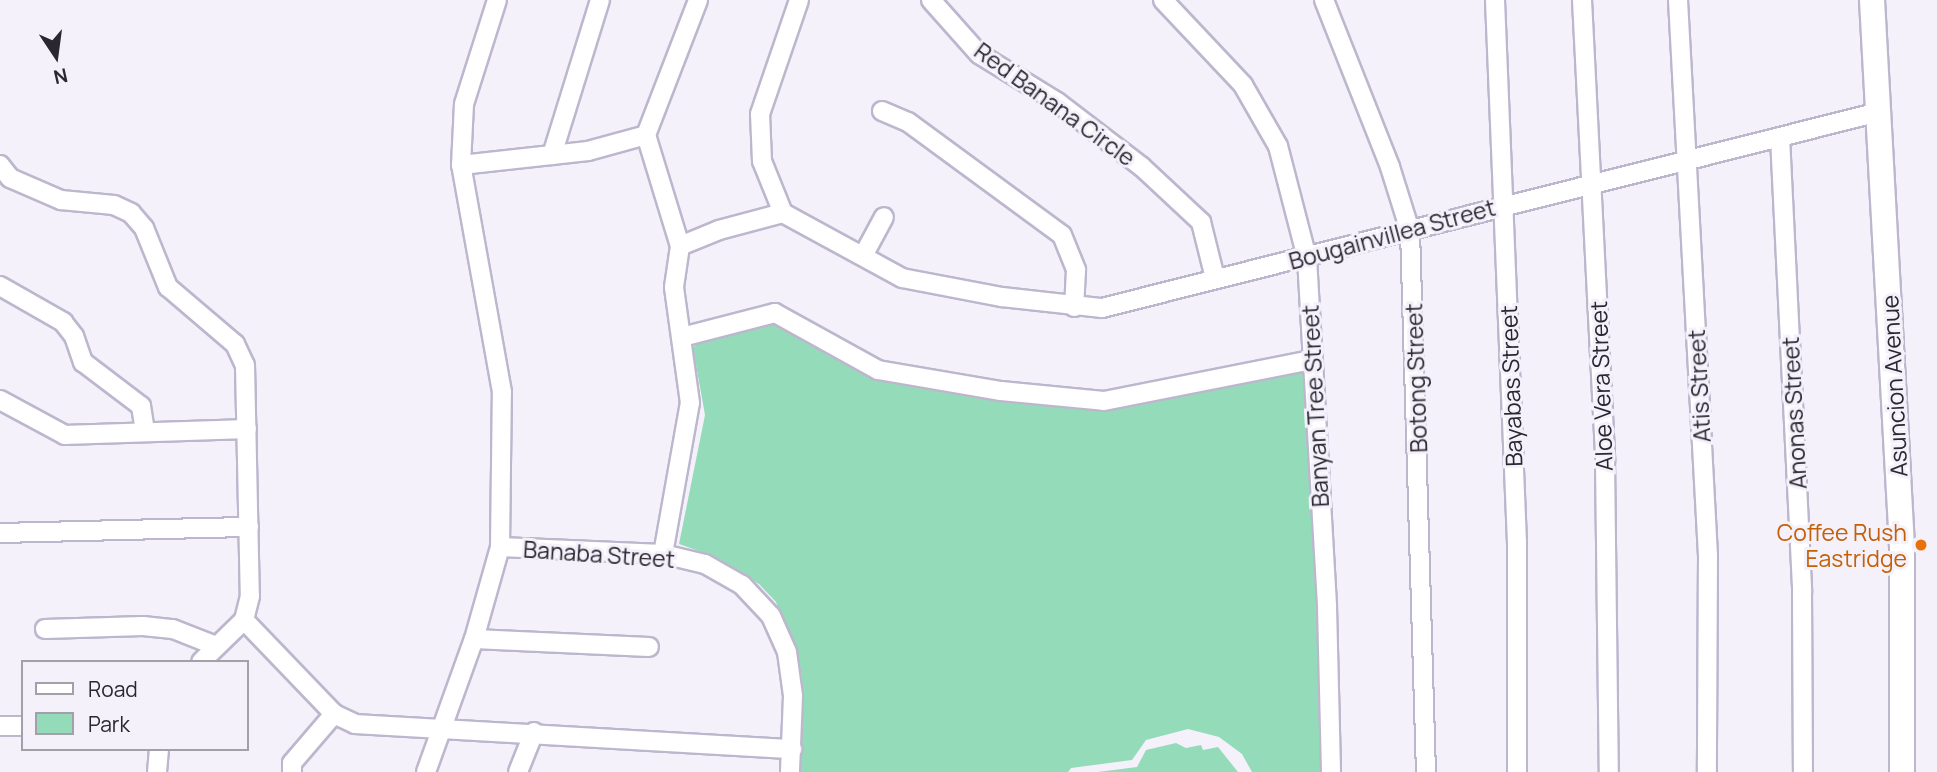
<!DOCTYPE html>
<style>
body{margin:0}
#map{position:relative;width:1937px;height:772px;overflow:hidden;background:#f4f1fb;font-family:Manrope,sans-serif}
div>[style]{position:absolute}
.green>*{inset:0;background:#94dcb9}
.roads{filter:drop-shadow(2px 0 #bdb7ce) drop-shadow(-2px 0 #bdb7ce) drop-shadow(0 2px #bdb7ce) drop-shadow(0 -2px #bdb7ce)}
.street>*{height:18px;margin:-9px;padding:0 9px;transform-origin:9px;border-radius:9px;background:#fff}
.secondary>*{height:24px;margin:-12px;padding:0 12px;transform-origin:12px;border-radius:12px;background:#fff}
.dots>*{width:19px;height:19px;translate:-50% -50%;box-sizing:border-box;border:4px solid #f4f1fb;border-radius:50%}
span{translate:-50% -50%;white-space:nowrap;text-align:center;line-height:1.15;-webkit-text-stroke:6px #f4f1fb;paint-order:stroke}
.street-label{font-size:23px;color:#2a2730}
.food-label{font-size:23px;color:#c56008}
.right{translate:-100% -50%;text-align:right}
.legend{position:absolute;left:21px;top:660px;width:228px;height:91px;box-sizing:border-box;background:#f4f1fb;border:2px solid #a3a0aa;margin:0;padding:9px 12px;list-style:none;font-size:21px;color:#2a2730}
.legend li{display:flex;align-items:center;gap:14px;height:35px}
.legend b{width:35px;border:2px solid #a3a0aa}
.north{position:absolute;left:21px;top:21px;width:70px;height:70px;-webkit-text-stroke:5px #f4f1fb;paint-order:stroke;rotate:167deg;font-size:19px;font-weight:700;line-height:28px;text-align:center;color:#2a2730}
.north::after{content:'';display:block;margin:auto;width:24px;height:32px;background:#2a2730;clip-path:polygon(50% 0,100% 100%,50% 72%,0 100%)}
</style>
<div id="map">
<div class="green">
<i style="clip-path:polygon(774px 318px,867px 373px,1105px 411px,1308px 367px,1323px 772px,1252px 772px,1242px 754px,1219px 737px,1188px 729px,1146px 740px,1132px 760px,1071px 768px,1068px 772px,800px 772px,802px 676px,776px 602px,759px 584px,710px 555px,679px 544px,705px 415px,693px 348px,699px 340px)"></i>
<i style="clip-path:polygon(1176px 743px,1186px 748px,1201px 745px,1203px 750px,1218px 747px,1238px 772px,1098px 772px,1137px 767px,1146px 750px)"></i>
</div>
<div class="roads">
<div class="street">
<i style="left:931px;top:0;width:72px;rotate:48.4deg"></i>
<i style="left:979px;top:54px;width:92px;rotate:31.6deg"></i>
<i style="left:1057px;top:102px;width:107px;rotate:37.4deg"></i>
<i style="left:1142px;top:167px;width:81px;rotate:43deg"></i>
<i style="left:1201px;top:222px;width:58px;rotate:76deg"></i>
<i style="left:1163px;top:0;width:117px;rotate:46.7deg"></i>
<i style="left:1243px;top:85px;width:70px;rotate:60.2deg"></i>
<i style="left:1278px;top:146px;width:116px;rotate:75.5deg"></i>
<i style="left:1307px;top:258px;width:350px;rotate:86.7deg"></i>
<i style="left:1327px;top:607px;width:165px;rotate:88.6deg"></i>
<i style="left:1324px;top:0;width:180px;rotate:68.4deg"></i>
<i style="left:1390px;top:167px;width:67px;rotate:72.6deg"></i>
<i style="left:1410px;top:231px;width:541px;rotate:88.31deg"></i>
<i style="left:1495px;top:0;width:542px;rotate:87.68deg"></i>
<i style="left:1517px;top:542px;width:230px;rotate:90deg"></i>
<i style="left:1582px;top:0;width:462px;rotate:87.1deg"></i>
<i style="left:1605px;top:461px;width:311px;rotate:89.3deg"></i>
<i style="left:1678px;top:0;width:557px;rotate:86.91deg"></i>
<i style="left:1708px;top:556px;width:216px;rotate:90.3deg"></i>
<i style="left:882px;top:111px;width:28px;rotate:23deg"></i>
<i style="left:908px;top:122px;width:191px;rotate:36.3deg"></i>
<i style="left:1062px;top:235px;width:38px;rotate:68deg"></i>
<i style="left:1076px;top:270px;width:37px;rotate:93deg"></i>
<i style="left:1780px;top:137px;width:456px;rotate:87.2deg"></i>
<i style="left:1802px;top:592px;width:180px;rotate:89.7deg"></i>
<i style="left:552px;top:155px;width:162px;rotate:-72.8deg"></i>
<i style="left:0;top:165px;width:16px;rotate:52deg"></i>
<i style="left:10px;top:178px;width:56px;rotate:23.3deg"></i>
<i style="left:61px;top:200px;width:53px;rotate:5.4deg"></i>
<i style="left:114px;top:205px;width:19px;rotate:25deg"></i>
<i style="left:131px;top:213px;width:20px;rotate:49deg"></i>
<i style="left:144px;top:228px;width:64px;rotate:67.9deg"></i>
<i style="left:168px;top:287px;width:88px;rotate:40.4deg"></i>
<i style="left:235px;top:344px;width:23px;rotate:65deg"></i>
<i style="left:245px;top:365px;width:231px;rotate:88.8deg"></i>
<i style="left:250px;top:596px;width:25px;rotate:104deg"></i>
<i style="left:244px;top:620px;width:60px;rotate:135.7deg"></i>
<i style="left:461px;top:165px;width:128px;rotate:-6.3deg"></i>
<i style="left:588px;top:151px;width:60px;rotate:-15.4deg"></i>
<i style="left:783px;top:213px;width:56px;rotate:-112deg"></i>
<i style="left:762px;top:161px;width:47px;rotate:-92.4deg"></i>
<i style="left:760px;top:114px;width:120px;rotate:-71.1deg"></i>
<i style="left:680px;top:246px;width:42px;rotate:-22.3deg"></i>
<i style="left:719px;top:230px;width:66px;rotate:-14.9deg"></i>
<i style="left:783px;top:213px;width:136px;rotate:28.6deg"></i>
<i style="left:902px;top:278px;width:102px;rotate:10.8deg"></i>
<i style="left:1002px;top:297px;width:101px;rotate:6.3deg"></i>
<i style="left:1102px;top:308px;width:801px;rotate:-14.16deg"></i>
<i style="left:863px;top:256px;width:44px;rotate:-61.7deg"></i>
<i style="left:0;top:286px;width:73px;rotate:29.7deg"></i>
<i style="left:63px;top:322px;width:18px;rotate:52deg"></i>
<i style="left:74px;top:336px;width:28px;rotate:71deg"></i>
<i style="left:83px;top:362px;width:73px;rotate:37.2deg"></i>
<i style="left:141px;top:406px;width:26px;rotate:81deg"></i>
<i style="left:682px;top:337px;width:96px;rotate:-14.5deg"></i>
<i style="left:775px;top:313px;width:118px;rotate:29deg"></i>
<i style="left:878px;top:370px;width:125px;rotate:9.7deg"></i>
<i style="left:1001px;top:391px;width:103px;rotate:5.5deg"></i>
<i style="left:1104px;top:401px;width:212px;rotate:-11.2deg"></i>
<i style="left:0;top:400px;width:74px;rotate:28.3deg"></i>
<i style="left:65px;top:435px;width:182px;rotate:-1.9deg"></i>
<i style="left:0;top:533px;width:249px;rotate:-1.4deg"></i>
<i style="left:500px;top:547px;width:163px;rotate:2.5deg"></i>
<i style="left:663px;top:554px;width:43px;rotate:13.4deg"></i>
<i style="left:705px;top:564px;width:43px;rotate:29.6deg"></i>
<i style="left:742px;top:585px;width:42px;rotate:46.9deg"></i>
<i style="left:771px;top:616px;width:39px;rotate:66deg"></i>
<i style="left:787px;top:652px;width:44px;rotate:82.2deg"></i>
<i style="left:793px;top:696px;width:76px;rotate:92.3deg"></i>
<i style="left:663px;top:554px;width:153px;rotate:-79.9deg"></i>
<i style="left:690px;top:403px;width:117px;rotate:-97.9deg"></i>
<i style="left:674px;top:287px;width:41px;rotate:-81.7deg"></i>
<i style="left:680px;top:246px;width:116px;rotate:-107deg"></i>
<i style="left:646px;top:135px;width:145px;rotate:-68.9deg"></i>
<i style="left:244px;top:620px;width:130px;rotate:46.2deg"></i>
<i style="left:334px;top:714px;width:23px;rotate:25deg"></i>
<i style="left:355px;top:724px;width:438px;rotate:3.3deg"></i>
<i style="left:45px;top:629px;width:98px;rotate:-1.8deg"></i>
<i style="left:143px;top:626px;width:30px;rotate:6deg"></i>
<i style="left:173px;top:629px;width:46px;rotate:21.6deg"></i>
<i style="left:474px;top:639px;width:175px;rotate:2.6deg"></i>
<i style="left:0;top:726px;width:23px"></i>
<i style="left:157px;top:772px;width:23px;rotate:-85deg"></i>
<i style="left:292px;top:772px;width:9px;rotate:-90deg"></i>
<i style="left:292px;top:763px;width:65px;rotate:-49.4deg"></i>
<i style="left:426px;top:772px;width:141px;rotate:-70.2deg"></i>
<i style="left:474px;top:639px;width:96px;rotate:-74.2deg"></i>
<i style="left:500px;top:547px;width:155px;rotate:-89.3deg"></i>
<i style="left:502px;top:392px;width:231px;rotate:-100.2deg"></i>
<i style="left:461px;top:165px;width:61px;rotate:-87.2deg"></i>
<i style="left:464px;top:104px;width:109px;rotate:-72.4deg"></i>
<i style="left:518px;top:772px;width:43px;rotate:-68.2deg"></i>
</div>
<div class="secondary">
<i style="left:1872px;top:0;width:548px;rotate:86.86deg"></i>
<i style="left:1902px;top:547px;width:225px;rotate:90deg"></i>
</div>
</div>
<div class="dots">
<i style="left:1921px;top:545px;background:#e8710a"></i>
</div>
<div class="street-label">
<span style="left:1055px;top:104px;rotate:36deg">Red Banana Circle</span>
<span style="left:1392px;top:234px;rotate:-15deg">Bougainvillea Street</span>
<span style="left:1416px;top:378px;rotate:-92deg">Botong Street</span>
<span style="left:1511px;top:386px;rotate:-92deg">Bayabas Street</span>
<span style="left:1601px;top:386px;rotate:-92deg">Aloe Vera Street</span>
<span style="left:1699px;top:386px;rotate:-93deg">Atis Street</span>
<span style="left:1894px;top:386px;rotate:-93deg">Asuncion Avenue</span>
<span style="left:1315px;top:406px;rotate:-93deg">Banyan Tree Street</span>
<span style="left:1794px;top:413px;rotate:-93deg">Anonas Street</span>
<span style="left:599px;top:554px;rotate:4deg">Banaba Street</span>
</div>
<div class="food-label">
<span class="right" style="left:1907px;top:545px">Coffee Rush<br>Eastridge</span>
</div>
<ul class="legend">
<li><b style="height:9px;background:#fff"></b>Road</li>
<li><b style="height:19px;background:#94dcb9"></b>Park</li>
</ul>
<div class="north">N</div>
</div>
